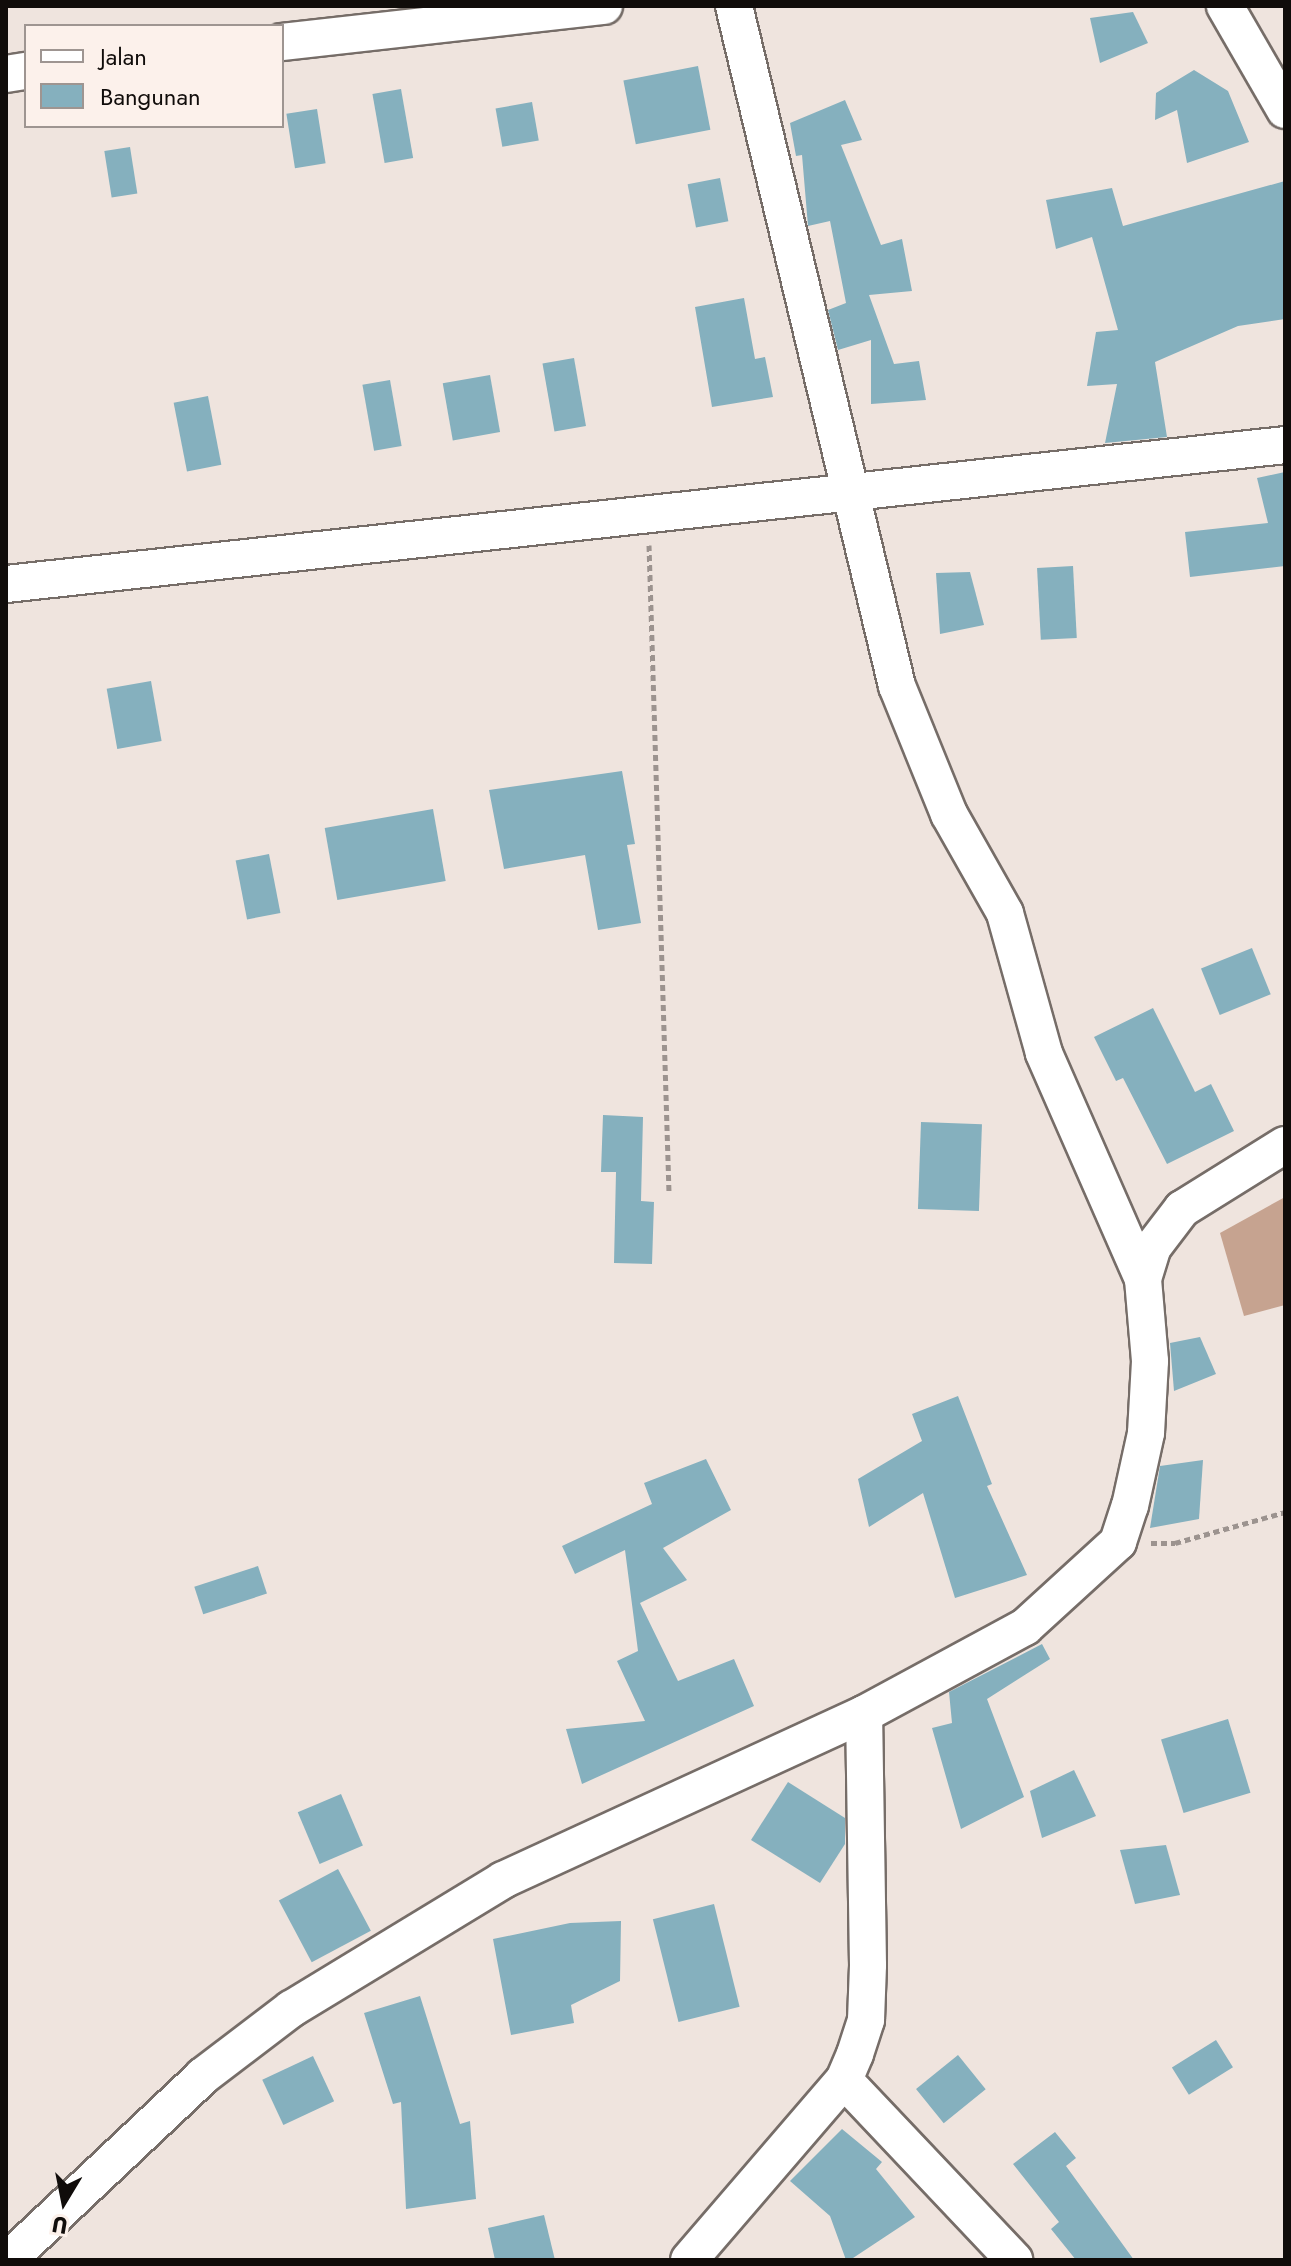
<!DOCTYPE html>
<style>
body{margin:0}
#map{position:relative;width:1291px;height:2266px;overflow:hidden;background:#efe4de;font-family:Jost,sans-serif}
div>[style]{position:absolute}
.water>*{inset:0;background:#c6a390}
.building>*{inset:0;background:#85b0be;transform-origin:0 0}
.path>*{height:5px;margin-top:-2.5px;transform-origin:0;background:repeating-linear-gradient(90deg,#9c938f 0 6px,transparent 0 10px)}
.roads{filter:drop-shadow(2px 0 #766d68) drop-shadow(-2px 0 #766d68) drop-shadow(0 2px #766d68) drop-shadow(0 -2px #766d68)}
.minor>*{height:36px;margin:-18px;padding:0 18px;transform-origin:18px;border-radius:18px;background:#fff}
span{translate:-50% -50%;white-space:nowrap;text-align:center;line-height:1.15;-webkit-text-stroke:6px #fcf1eb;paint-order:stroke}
.frame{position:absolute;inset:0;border:8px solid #100c0a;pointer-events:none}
.legend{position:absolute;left:24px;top:24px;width:260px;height:104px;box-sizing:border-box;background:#fcf1eb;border:2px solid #9e9591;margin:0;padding:10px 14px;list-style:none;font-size:24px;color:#100c0a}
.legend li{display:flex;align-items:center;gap:16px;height:40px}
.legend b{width:40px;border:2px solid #9e9591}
.north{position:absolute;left:24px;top:2162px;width:80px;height:80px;-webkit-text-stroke:6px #fcf1eb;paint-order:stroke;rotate:190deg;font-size:22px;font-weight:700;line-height:32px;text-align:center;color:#100c0a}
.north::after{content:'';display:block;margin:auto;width:28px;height:36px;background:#100c0a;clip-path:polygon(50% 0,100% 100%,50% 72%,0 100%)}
</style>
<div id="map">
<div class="water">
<i style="clip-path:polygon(1285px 1197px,1285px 1305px,1244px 1316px,1220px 1233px)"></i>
</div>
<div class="building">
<i style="clip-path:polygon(1133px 12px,1148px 43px,1100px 63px,1090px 18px)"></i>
<i style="left:698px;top:66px;width:65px;height:76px;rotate:79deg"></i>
<i style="clip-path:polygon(1194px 70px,1228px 91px,1249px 142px,1187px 163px,1177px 110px,1155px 120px,1156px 93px)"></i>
<i style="left:401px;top:89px;width:70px;height:29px;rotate:80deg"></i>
<i style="clip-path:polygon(845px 100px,862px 140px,841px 145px,881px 245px,902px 239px,912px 291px,869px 295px,894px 364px,919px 361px,926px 400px,871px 404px,871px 340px,838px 350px,828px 310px,846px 303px,830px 221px,808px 226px,802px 155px,796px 156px,790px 123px)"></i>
<i style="left:532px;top:102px;width:39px;height:37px;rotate:80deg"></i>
<i style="left:317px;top:109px;width:55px;height:31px;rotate:81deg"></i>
<i style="left:130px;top:147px;width:47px;height:26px;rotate:81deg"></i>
<i style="left:720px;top:178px;width:44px;height:33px;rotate:79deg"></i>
<i style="clip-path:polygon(1285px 181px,1285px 319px,1238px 326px,1155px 362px,1167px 437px,1105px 443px,1117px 384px,1087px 386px,1096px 332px,1118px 330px,1092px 237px,1056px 249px,1046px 200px,1112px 188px,1123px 226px)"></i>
<i style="clip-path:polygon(744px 298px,755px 359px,765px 357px,773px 397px,712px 407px,695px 307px)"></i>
<i style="left:574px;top:358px;width:69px;height:32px;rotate:80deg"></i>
<i style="left:490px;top:375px;width:58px;height:48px;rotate:80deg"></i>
<i style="left:390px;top:380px;width:67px;height:28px;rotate:80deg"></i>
<i style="left:208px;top:396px;width:70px;height:35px;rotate:79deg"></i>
<i style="clip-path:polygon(1285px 472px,1285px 566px,1190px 577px,1185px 532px,1268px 523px,1257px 478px)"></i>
<i style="left:1073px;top:566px;width:72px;height:36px;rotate:87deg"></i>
<i style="clip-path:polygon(970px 572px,984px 625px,940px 634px,936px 573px)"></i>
<i style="left:151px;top:681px;width:61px;height:45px;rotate:80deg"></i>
<i style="clip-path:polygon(622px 771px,635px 844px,627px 845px,641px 923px,598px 930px,585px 855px,504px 869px,489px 790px)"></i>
<i style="left:433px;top:809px;width:73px;height:110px;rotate:80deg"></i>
<i style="left:269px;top:854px;width:60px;height:34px;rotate:79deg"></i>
<i style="left:1252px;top:948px;width:50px;height:55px;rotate:68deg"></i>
<i style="clip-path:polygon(1153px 1008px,1195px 1092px,1211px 1084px,1234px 1131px,1167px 1164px,1123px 1078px,1116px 1081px,1094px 1037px)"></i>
<i style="clip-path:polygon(603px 1115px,643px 1117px,641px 1201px,654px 1202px,652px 1264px,614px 1263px,616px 1172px,601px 1172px)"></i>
<i style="left:921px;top:1122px;width:61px;height:87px;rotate:2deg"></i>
<i style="clip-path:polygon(1200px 1337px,1216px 1374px,1174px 1391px,1170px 1343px)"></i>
<i style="clip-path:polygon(958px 1396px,992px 1484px,987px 1486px,1027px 1575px,955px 1598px,923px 1493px,869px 1527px,858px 1479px,922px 1441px,912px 1414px)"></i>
<i style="clip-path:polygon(706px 1459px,731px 1510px,663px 1548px,687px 1580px,640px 1603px,678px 1681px,734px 1659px,754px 1706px,582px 1784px,566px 1729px,645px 1721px,617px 1661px,638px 1651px,625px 1550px,575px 1574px,562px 1546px,652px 1504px,644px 1483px)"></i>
<i style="clip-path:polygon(1203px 1460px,1199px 1519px,1150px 1528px,1160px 1466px)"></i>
<i style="left:258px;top:1566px;width:29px;height:67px;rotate:72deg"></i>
<i style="clip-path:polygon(1042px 1644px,1050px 1659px,987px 1699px,1024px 1797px,961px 1829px,932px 1728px,952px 1723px,949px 1692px)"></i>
<i style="left:1228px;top:1719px;width:77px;height:70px;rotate:73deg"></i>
<i style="clip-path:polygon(1074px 1770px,1096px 1816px,1042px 1838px,1030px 1791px)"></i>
<i style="clip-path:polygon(788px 1782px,845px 1818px,845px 1844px,820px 1883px,751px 1840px)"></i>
<i style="left:341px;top:1794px;width:56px;height:47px;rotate:67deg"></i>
<i style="clip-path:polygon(1166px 1845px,1180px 1895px,1135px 1904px,1120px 1850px)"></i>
<i style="left:338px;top:1869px;width:70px;height:67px;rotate:62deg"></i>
<i style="left:714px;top:1904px;width:106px;height:63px;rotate:76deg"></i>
<i style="clip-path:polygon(621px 1921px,620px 1981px,571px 2005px,574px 2023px,511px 2035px,493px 1939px,570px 1923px)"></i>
<i style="clip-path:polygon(420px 1996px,460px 2124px,470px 2121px,476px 2199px,406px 2209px,401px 2102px,393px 2104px,364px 2013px)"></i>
<i style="left:1216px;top:2040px;width:32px;height:52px;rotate:58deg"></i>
<i style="left:958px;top:2055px;width:44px;height:54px;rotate:51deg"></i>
<i style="left:313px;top:2056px;width:50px;height:56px;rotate:65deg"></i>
<i style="clip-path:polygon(842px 2129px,882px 2162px,876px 2169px,915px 2217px,850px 2260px,846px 2260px,830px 2216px,790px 2181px)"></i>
<i style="clip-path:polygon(1055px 2132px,1076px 2158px,1066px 2166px,1134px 2260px,1076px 2260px,1051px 2229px,1059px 2222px,1013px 2164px)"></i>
<i style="clip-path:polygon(544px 2215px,555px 2260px,495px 2260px,488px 2228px)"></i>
</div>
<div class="path">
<i style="left:649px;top:545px;width:649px;rotate:88.23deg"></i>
<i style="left:1151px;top:1543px;width:24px"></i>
<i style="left:1175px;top:1543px;width:114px;rotate:-15.7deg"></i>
</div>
<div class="roads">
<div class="minor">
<i style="left:1225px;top:6px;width:120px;rotate:60deg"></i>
<i style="left:282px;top:42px;width:324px;rotate:-6.4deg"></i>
<i style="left:6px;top:74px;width:20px;rotate:-9deg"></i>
<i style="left:6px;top:584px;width:1287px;rotate:-6.2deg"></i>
<i style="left:1143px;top:1279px;width:34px;rotate:-73deg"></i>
<i style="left:1153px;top:1247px;width:48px;rotate:-52.7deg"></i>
<i style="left:1182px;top:1209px;width:121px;rotate:-31.9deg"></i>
<i style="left:844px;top:2080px;width:248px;rotate:46.6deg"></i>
<i style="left:8px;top:2260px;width:268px;rotate:-43.3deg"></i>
<i style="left:203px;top:2076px;width:111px;rotate:-37.3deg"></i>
<i style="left:291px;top:2009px;width:248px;rotate:-31.3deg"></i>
<i style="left:503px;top:1880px;width:397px;rotate:-24.7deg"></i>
<i style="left:864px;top:1714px;width:183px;rotate:-28.4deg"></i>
<i style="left:1025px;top:1627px;width:126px;rotate:-42.4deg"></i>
<i style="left:1118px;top:1542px;width:38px;rotate:-72deg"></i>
<i style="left:1130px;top:1506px;width:75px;rotate:-77.6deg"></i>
<i style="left:1146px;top:1433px;width:72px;rotate:-86.8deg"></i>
<i style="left:1150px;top:1361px;width:82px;rotate:-94.9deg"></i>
<i style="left:1143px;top:1279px;width:247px;rotate:-113.7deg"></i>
<i style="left:1044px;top:1053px;width:145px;rotate:-105.6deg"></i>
<i style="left:1005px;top:913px;width:114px;rotate:-119.5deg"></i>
<i style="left:949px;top:814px;width:138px;rotate:-112.1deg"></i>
<i style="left:897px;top:686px;width:699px;rotate:-103.48deg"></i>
<i style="left:689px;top:2260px;width:238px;rotate:-49.3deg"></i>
<i style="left:844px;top:2080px;width:28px;rotate:-67deg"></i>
<i style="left:855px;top:2054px;width:36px;rotate:-72deg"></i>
<i style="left:866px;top:2020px;width:55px;rotate:-87.9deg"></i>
<i style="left:868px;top:1965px;width:251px;rotate:-90.9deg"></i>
</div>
</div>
<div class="frame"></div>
<ul class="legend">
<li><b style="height:10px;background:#fff"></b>Jalan</li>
<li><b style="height:22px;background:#85b0be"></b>Bangunan</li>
</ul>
<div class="north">U</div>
</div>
